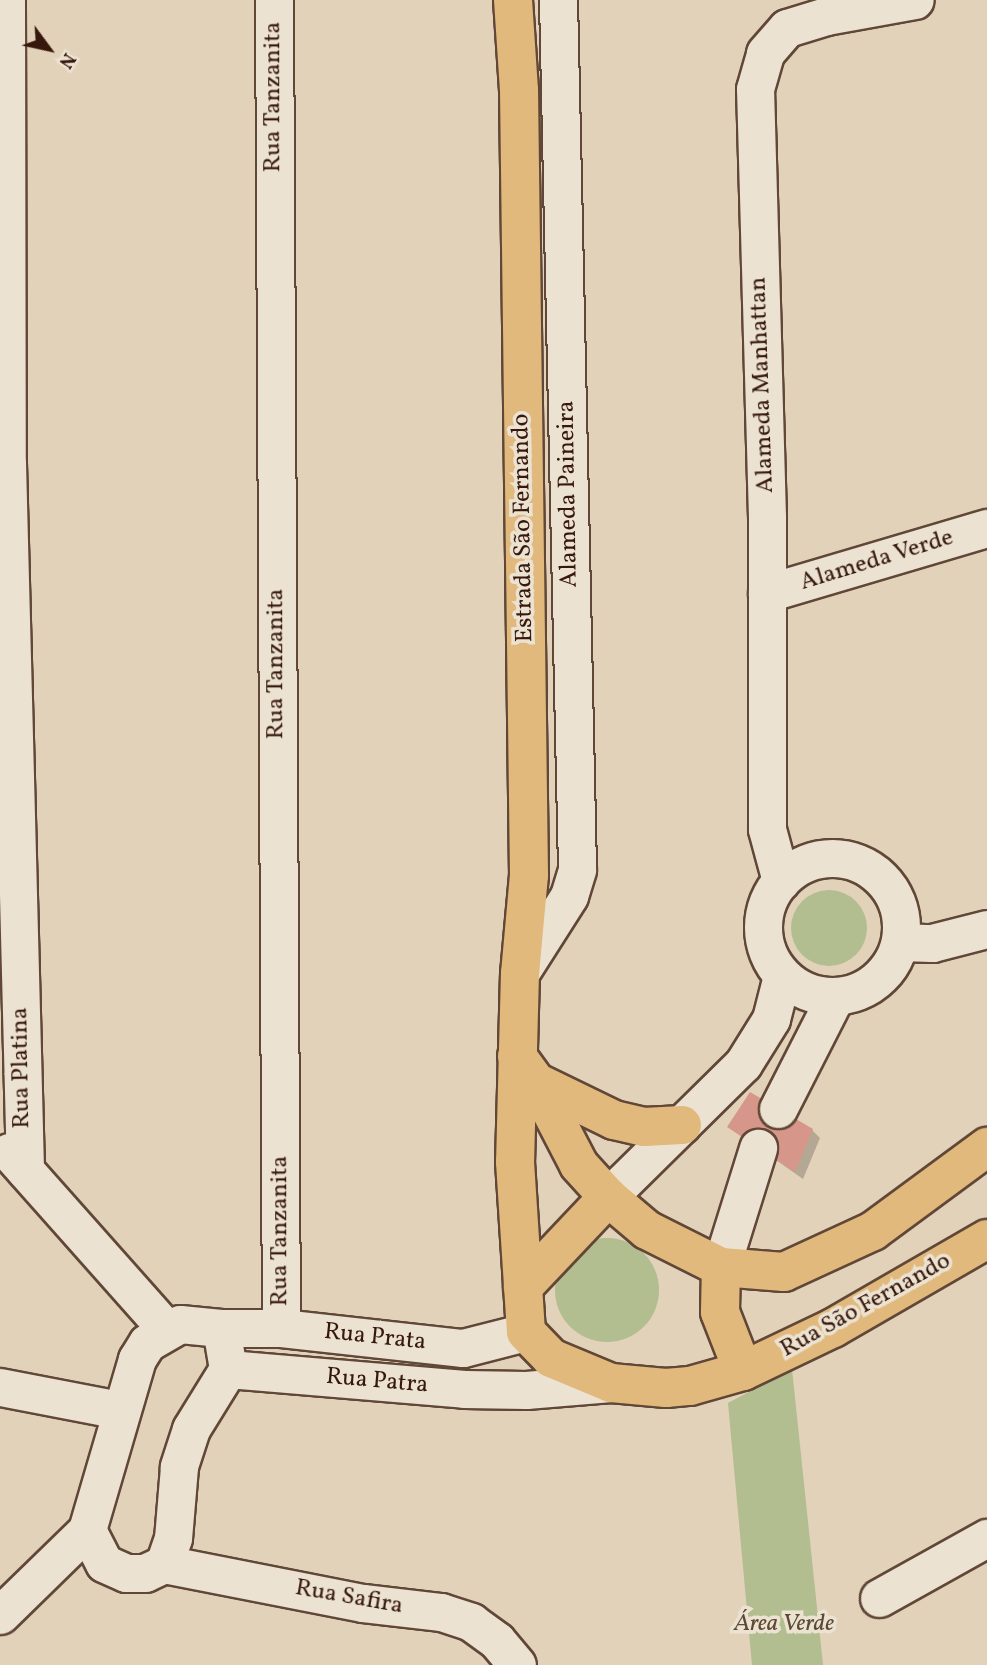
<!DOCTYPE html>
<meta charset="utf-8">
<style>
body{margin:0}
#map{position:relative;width:987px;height:1665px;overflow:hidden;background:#e2d2b9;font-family:Vollkorn,serif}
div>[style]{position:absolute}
.green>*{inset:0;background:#b2bd90}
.round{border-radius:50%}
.shadow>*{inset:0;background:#0003}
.building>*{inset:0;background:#d6968a}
.roads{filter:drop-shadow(2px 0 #614737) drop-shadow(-2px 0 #614737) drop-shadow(0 2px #614737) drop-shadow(0 -2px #614737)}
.minor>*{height:37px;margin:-18.5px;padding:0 18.5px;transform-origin:18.5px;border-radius:18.5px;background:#ece2d2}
.minor>.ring{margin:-18.5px;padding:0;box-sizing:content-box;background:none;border:37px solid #ece2d2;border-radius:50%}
.major>*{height:38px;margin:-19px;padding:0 19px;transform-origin:19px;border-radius:19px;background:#e1b97c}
span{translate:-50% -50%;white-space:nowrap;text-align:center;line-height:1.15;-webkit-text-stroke:7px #ece2d2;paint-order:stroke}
.street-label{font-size:24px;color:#36190c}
.park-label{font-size:24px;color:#5b4a34;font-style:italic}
.north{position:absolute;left:14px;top:14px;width:70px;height:70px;-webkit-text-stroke:5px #ece2d2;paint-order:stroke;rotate:123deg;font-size:19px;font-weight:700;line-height:28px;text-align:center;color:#36190c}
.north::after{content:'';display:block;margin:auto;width:24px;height:32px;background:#36190c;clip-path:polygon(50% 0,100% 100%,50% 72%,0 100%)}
</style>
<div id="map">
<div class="green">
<i class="round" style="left:791px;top:890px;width:76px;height:76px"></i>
<i class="round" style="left:555px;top:1238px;width:104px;height:104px"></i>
<i style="clip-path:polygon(792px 1369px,823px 1665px,752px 1665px,728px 1403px)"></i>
</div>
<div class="shadow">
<i style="clip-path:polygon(729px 1127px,812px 1130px,820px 1138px,803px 1179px)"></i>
</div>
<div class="building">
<i style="clip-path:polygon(750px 1092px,813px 1129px,795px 1172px,727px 1127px)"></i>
</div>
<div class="roads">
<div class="minor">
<i style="left:6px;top:0;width:463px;rotate:89.9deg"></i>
<i style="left:7px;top:463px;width:707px;rotate:88.54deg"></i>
<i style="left:274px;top:0;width:1328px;rotate:89.7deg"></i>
<i style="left:767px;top:593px;width:229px;rotate:-16.5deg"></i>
<i class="ring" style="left:763px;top:858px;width:101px;height:101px"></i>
<i style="left:781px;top:881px;width:54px;rotate:-105.1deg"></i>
<i style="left:767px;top:829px;width:312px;rotate:-90deg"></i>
<i style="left:767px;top:517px;width:428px;rotate:-91.6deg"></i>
<i style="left:755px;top:89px;width:37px;rotate:-74deg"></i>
<i style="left:765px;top:53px;width:33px;rotate:-49deg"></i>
<i style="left:787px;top:28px;width:41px;rotate:-17.1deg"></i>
<i style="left:826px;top:16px;width:90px;rotate:-10.2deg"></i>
<i style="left:900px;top:942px;width:32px;rotate:2deg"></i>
<i style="left:932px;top:943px;width:57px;rotate:-14.3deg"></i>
<i style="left:520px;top:973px;width:91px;rotate:-57.5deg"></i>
<i style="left:569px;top:896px;width:28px;rotate:-73deg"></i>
<i style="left:577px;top:869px;width:869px;rotate:-91.25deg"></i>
<i style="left:778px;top:1109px;width:126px;rotate:-63deg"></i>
<i style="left:9px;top:1152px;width:237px;rotate:48.4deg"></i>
<i style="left:608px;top:1197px;width:190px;rotate:-44.6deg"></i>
<i style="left:743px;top:1064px;width:53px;rotate:-58.1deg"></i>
<i style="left:771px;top:1019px;width:44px;rotate:-75.7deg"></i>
<i style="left:721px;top:1267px;width:125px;rotate:-72.7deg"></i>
<i style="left:180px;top:1324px;width:41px;rotate:5.6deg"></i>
<i style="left:221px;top:1328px;width:42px;rotate:80.3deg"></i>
<i style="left:228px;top:1369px;width:70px;rotate:121.7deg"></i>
<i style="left:191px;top:1429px;width:40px;rotate:108deg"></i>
<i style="left:179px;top:1467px;width:71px;rotate:94.8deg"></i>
<i style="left:173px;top:1538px;width:28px;rotate:109deg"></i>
<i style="left:164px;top:1564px;width:21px;rotate:155deg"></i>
<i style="left:145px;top:1573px;width:19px;rotate:180deg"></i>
<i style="left:126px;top:1573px;width:24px;rotate:-156deg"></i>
<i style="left:104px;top:1563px;width:37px;rotate:-117deg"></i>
<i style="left:87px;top:1530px;width:178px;rotate:-73.7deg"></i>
<i style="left:137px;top:1359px;width:19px;rotate:-58deg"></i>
<i style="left:147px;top:1343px;width:38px;rotate:-30deg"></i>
<i style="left:221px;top:1328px;width:60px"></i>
<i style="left:281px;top:1328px;width:183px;rotate:6.3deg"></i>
<i style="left:463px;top:1348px;width:65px;rotate:-14.3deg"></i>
<i style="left:228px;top:1369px;width:237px;rotate:4.8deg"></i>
<i style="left:464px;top:1389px;width:62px;rotate:0.9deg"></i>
<i style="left:526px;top:1390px;width:85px;rotate:-4.7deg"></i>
<i style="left:0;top:1387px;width:121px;rotate:10.9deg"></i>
<i style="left:164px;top:1564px;width:203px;rotate:11.1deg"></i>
<i style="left:363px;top:1603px;width:79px;rotate:6.6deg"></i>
<i style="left:441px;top:1612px;width:32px;rotate:18deg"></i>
<i style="left:471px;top:1622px;width:32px;rotate:36deg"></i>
<i style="left:497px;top:1641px;width:31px;rotate:50deg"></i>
<i style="left:879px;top:1598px;width:124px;rotate:-29.1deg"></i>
<i style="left:0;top:1615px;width:122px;rotate:-44.3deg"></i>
</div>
<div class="major">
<i style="left:513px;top:0;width:90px;rotate:86.2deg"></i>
<i style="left:519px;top:90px;width:785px;rotate:89.27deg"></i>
<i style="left:529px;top:875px;width:98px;rotate:95.2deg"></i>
<i style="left:520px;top:973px;width:189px;rotate:91.5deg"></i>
<i style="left:515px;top:1162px;width:170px;rotate:86.3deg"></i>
<i style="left:526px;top:1332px;width:36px;rotate:46deg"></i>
<i style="left:551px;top:1358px;width:65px;rotate:22.6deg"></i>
<i style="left:611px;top:1383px;width:55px;rotate:5.2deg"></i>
<i style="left:666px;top:1388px;width:24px;rotate:-5deg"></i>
<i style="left:690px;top:1386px;width:55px;rotate:-15.8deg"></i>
<i style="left:743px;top:1371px;width:100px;rotate:-25.5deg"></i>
<i style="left:833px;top:1328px;width:178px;rotate:-30deg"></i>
<i style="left:517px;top:1056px;width:32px;rotate:54deg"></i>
<i style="left:536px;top:1082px;width:93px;rotate:62.6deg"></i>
<i style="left:579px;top:1165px;width:43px;rotate:47.8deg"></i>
<i style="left:608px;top:1197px;width:51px;rotate:40.2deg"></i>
<i style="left:647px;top:1230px;width:83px;rotate:26.6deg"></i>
<i style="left:721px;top:1267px;width:63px;rotate:4.5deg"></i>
<i style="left:784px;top:1272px;width:98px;rotate:-24.7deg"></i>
<i style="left:873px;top:1231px;width:142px;rotate:-36.4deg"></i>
<i style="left:536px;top:1082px;width:87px;rotate:26deg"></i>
<i style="left:614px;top:1120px;width:31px;rotate:13deg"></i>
<i style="left:644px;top:1127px;width:38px;rotate:-3deg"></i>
<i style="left:721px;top:1267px;width:45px;rotate:91.3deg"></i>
<i style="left:720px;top:1312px;width:63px;rotate:68.7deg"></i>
<i style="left:523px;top:1287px;width:124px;rotate:-46.6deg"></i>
</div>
</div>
<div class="street-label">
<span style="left:274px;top:97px;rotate:-90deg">Rua Tanzanita</span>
<span style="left:763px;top:385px;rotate:-92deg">Alameda Manhattan</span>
<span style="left:569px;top:494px;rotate:-91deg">Alameda Paineira</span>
<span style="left:524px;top:528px;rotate:-91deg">Estrada São Fernando</span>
<span style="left:877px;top:561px;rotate:-17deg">Alameda Verde</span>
<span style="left:277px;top:664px;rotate:-90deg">Rua Tanzanita</span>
<span style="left:22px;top:1068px;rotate:-91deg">Rua Platina</span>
<span style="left:281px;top:1231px;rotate:-90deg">Rua Tanzanita</span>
<span style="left:866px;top:1306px;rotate:-29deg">Rua São Fernando</span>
<span style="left:375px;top:1338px;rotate:6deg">Rua Prata</span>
<span style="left:377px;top:1382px;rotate:5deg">Rua Patra</span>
<span style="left:349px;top:1598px;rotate:10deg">Rua Safira</span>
</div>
<div class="park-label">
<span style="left:784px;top:1625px">Área Verde</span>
</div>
<div class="north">N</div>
</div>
